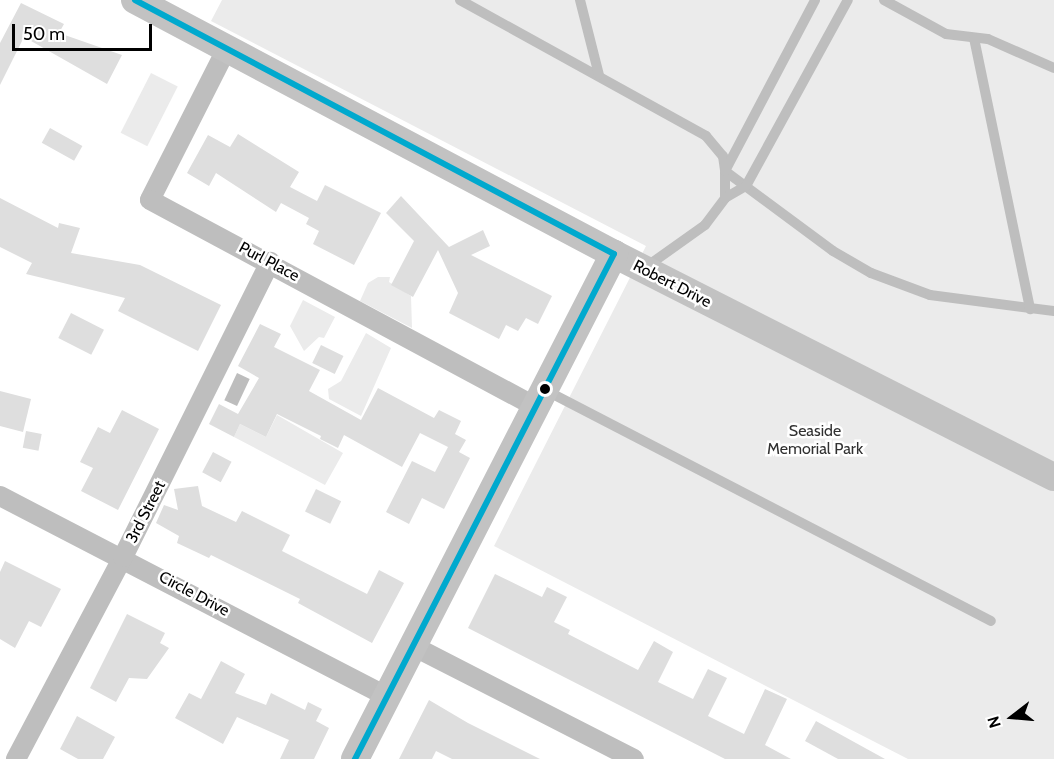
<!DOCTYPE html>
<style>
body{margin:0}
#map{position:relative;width:1054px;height:759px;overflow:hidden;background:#fff;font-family:Cabin,sans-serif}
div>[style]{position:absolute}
.green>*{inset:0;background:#ebebeb;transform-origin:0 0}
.water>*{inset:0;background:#bdbdbd;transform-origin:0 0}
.building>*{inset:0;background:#dedede;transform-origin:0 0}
.lane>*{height:10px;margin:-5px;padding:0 5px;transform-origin:5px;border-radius:5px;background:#bebebe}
.street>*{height:20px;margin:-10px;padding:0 10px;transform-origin:10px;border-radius:10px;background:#bebebe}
.secondary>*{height:28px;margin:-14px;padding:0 14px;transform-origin:14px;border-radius:14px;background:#c2c2c2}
.bus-1>*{height:6px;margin:-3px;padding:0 3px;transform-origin:3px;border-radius:3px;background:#00a9ce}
.dots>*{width:16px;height:16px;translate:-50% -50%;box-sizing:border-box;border:3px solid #fff;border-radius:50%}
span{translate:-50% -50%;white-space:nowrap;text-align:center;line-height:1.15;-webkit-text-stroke:5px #fff;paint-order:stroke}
.street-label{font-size:16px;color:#000}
.park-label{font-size:16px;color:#313131}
.north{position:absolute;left:982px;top:687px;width:60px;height:60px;-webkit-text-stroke:4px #fff;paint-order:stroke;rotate:254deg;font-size:16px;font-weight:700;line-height:24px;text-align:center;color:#000}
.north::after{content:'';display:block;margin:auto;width:21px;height:27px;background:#000;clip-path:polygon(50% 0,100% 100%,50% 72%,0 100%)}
.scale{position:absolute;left:12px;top:24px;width:140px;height:27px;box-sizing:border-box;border:3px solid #000;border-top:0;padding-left:8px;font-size:18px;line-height:21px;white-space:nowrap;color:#000;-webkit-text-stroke:4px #fff;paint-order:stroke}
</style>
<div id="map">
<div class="green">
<i style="clip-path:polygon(222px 0,1054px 0,1054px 759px,908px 759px,494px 546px,646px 246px,211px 21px)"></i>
<i style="left:151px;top:73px;width:30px;height:67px;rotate:27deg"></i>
<i style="clip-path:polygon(378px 277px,390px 277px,389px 282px,411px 296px,412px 328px,360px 301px,368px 283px)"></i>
<i style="clip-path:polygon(303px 300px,335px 317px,324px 338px,319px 337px,304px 351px,290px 326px)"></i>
<i style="clip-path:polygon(366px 333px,391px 348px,361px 416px,329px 399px,328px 389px,341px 381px)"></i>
<i style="clip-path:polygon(277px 415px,343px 453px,325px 485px,234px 437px,240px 424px,266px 437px)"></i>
</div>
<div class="water">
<i style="left:237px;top:373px;width:14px;height:30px;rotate:25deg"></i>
</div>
<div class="building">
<i style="clip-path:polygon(21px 3px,64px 24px,59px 33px,122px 55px,107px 84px,24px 37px,0 85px,0 43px)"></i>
<i style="left:50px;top:128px;width:37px;height:17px;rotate:29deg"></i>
<i style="clip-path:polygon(238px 134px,299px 172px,290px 187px,317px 201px,325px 185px,381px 213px,354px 265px,313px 244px,319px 231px,306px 224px,309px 218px,281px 203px,276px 212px,216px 173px,209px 186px,187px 173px,208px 135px,230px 147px)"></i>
<i style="clip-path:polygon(401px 196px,449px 247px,483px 230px,490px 246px,471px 255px,552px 296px,538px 324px,526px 318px,518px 331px,506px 325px,499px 339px,449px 313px,458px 293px,438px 250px,413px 297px,391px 285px,414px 241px,386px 213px)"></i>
<i style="clip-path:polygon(0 198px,58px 228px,59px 223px,80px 228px,71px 253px,140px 265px,221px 305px,198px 351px,118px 311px,125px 298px,26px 274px,32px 263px,0 247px)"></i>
<i style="left:71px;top:313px;width:37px;height:28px;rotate:27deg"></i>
<i style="clip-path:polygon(260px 324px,281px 334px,274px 347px,320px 370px,309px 391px,361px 420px,378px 388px,434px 418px,439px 410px,461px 421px,455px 434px,466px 440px,459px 452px,470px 458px,444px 509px,422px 498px,409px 524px,386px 512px,412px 461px,435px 472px,448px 447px,420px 433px,402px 467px,344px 435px,338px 448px,320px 439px,321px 436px,277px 414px,266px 437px,240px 424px,234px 437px,209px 424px,219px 404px,238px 414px,259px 378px,238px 366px)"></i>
<i style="left:321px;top:345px;width:25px;height:20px;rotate:26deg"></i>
<i style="clip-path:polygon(0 391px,31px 399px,23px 432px,0 426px)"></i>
<i style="clip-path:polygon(122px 410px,159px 429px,118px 510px,81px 491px,93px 468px,80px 462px,98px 427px,110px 433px)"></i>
<i style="left:26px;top:431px;width:16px;height:17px;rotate:11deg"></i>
<i style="left:213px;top:452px;width:21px;height:23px;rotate:28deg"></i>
<i style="clip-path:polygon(198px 486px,202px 506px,236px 522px,242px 511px,290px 535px,282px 551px,367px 594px,379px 570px,404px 583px,372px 643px,298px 603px,300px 599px,211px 555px,209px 558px,177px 543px,179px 536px,156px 523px,164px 505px,178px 510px,174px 489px)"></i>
<i style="left:316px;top:489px;width:28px;height:25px;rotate:26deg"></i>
<i style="clip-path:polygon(5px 561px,61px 589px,41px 627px,29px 621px,15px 648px,0 639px,0 572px)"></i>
<i style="clip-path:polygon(495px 574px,542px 597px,547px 587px,567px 597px,554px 622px,570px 630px,568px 634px,638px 670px,654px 641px,673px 652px,658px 682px,693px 699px,708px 669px,727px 678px,708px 716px,744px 734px,765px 689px,787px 699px,765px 745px,791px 759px,725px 759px,468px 628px)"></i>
<i style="clip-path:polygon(127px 614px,165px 633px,160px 643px,169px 648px,147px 679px,129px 678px,116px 702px,90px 688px)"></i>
<i style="clip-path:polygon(221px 661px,245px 674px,235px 693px,266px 705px,271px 693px,305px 710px,308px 702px,322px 709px,316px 721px,329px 728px,314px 759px,280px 759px,289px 740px,237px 717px,223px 744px,175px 718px,189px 693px,201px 699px)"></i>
<i style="clip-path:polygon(429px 700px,468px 723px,540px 759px,452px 759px,436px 751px,432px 759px,399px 759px)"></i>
<i style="clip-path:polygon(77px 716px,115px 737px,103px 759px,78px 759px,60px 749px)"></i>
<i style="clip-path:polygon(816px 721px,885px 759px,838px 759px,805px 741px)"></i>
</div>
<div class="lane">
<i style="left:460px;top:0;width:281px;rotate:28.9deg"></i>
<i style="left:706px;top:136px;width:26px;rotate:50deg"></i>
<i style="left:723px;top:156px;width:15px;rotate:82deg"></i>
<i style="left:725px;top:171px;width:134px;rotate:36.5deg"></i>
<i style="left:833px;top:251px;width:44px;rotate:30.1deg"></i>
<i style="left:871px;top:273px;width:63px;rotate:20.4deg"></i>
<i style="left:930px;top:295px;width:125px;rotate:7.4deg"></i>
<i style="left:580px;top:0;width:77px;rotate:75.8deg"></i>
<i style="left:884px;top:0;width:71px;rotate:28.7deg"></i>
<i style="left:946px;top:34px;width:42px;rotate:6.8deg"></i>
<i style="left:988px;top:39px;width:72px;rotate:23.7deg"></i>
<i style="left:974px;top:38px;width:277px;rotate:78.3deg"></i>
<i style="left:725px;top:198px;width:27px;rotate:-90deg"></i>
<i style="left:725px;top:171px;width:193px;rotate:-62.2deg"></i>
<i style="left:646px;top:267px;width:72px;rotate:-35.4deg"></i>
<i style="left:705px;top:225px;width:34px;rotate:-53deg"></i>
<i style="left:725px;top:198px;width:24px;rotate:-30deg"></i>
<i style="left:746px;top:186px;width:212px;rotate:-61.3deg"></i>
<i style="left:545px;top:390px;width:502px;rotate:27.38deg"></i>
</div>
<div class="street">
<i style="left:227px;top:48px;width:170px;rotate:116.9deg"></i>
<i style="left:150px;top:200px;width:438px;rotate:28.2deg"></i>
<i style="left:0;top:496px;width:435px;rotate:27.4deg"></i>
<i style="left:413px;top:646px;width:248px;rotate:27.1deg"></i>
<i style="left:16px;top:759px;width:229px;rotate:-62.1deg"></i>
<i style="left:123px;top:557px;width:330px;rotate:-63.5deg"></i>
</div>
<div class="secondary">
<i style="left:135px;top:0;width:542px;rotate:27.94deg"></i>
<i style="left:614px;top:254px;width:493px;rotate:26.9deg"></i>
<i style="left:355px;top:759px;width:568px;rotate:-62.85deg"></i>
</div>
<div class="bus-1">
<i style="left:135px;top:0;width:542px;rotate:27.94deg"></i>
<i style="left:614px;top:254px;width:568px;rotate:117.15deg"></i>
</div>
<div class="dots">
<i style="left:545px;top:389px;background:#000"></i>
</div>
<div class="street-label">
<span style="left:269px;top:262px;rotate:28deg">Purl Place</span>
<span style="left:672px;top:284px;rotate:27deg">Robert Drive</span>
<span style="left:146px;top:512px;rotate:-63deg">3rd Street</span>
<span style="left:194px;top:594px;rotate:28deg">Circle Drive</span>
</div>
<div class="park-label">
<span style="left:815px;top:440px">Seaside<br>Memorial Park</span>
</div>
<div class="north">N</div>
<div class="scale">50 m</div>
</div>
